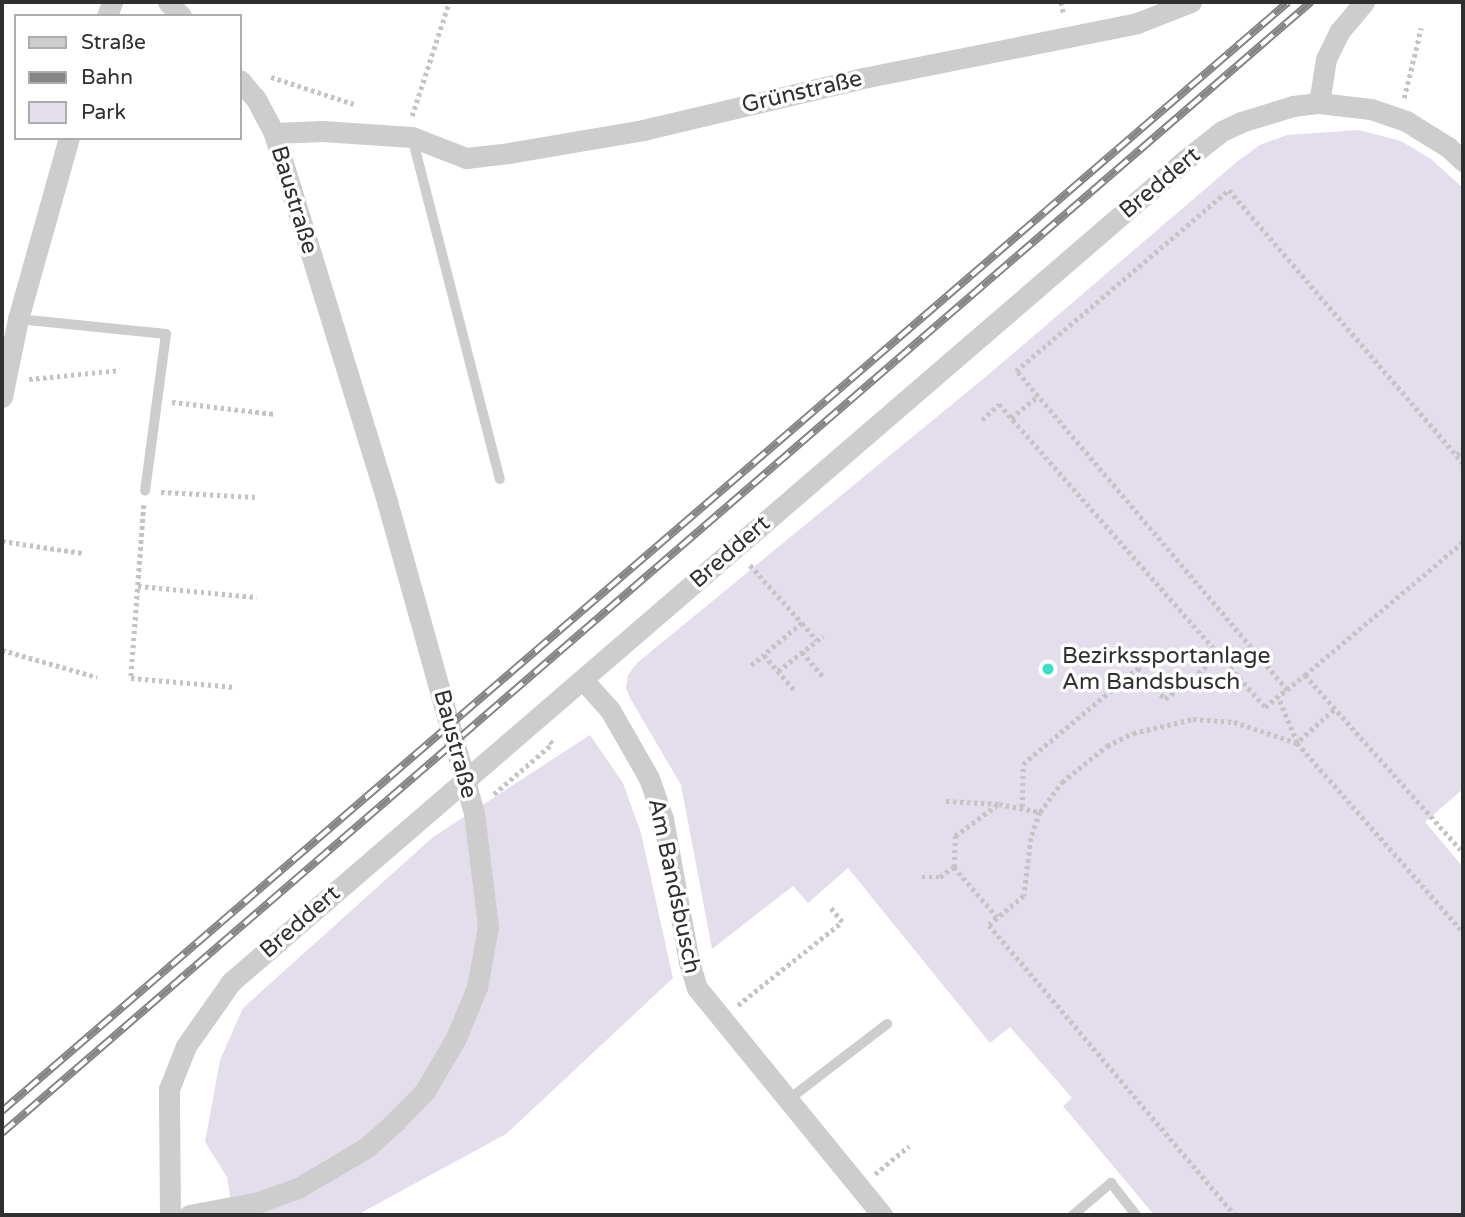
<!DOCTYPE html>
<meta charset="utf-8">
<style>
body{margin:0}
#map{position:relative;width:1465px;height:1217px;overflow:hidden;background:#fff;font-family:"Varela Round",sans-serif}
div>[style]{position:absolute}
.green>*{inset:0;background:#e4deec}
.path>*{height:4.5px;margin-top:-2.25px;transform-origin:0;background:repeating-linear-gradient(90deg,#c4c4c4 0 3.5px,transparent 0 7px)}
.service>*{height:10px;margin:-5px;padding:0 5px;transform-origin:5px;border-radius:5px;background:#cdcdcd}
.minor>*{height:21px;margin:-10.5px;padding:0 10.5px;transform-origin:10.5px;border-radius:10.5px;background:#cdcdcd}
.rail>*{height:8px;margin-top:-4px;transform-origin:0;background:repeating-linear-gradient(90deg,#fff 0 16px,#858585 0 32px);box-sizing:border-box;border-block:2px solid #858585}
.dots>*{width:19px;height:19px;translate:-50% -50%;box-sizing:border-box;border:4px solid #fff;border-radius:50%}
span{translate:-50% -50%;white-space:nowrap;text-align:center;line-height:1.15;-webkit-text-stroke:7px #fff;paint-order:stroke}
.street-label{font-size:23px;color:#303030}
.poi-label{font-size:23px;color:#303030}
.left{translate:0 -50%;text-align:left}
.frame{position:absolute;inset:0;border:4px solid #303030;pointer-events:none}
.legend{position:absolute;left:14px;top:14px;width:228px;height:126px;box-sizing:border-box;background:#fff;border:2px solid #acacac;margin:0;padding:9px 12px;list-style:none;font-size:21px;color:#303030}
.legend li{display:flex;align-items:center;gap:14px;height:35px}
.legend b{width:35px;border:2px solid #acacac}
</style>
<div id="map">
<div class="green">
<i style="clip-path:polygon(1359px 130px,1401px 141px,1431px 159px,1463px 188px,1463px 789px,1425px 822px,1463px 867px,1463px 1215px,1154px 1215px,1063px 1106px,1072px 1098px,1010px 1027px,990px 1043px,848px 868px,808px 903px,793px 886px,712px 949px,681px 785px,630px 698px,626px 688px,628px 675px,637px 663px,989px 374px,1239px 160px,1260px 145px,1287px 135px)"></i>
<i style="clip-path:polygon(590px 735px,623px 783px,641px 833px,673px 978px,506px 1134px,357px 1215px,233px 1215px,227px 1177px,205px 1142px,220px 1060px,243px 1008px,433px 837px)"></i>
</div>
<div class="path">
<i style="left:1061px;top:2px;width:13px;rotate:77deg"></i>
<i style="left:271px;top:77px;width:87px;rotate:18deg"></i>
<i style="left:1404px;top:98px;width:72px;rotate:-76.3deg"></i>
<i style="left:412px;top:116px;width:120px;rotate:-72deg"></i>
<i style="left:29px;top:379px;width:91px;rotate:-5.6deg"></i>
<i style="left:172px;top:402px;width:104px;rotate:6.6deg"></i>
<i style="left:1011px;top:418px;width:35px;rotate:-39deg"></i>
<i style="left:982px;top:420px;width:23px;rotate:-43deg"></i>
<i style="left:999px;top:404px;width:403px;rotate:48.7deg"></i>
<i style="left:1265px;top:707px;width:51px;rotate:-38.7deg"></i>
<i style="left:1305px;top:675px;width:234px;rotate:48.3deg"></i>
<i style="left:1457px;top:455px;width:9px;rotate:-49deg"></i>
<i style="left:161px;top:492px;width:97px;rotate:3deg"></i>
<i style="left:144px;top:505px;width:173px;rotate:94.3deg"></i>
<i style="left:131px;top:678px;width:105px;rotate:4.9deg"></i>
<i style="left:2px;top:541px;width:81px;rotate:8.5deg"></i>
<i style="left:750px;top:565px;width:78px;rotate:48.1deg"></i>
<i style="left:802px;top:623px;width:50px;rotate:139.9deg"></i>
<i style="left:764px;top:655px;width:49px;rotate:49.1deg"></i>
<i style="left:138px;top:586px;width:119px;rotate:5.3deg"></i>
<i style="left:802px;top:623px;width:23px;rotate:49deg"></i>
<i style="left:2px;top:650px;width:99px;rotate:15.9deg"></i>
<i style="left:802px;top:652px;width:32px;rotate:49deg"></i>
<i style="left:751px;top:665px;width:16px;rotate:-38deg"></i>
<i style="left:778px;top:671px;width:57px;rotate:-37.9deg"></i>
<i style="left:1305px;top:675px;width:207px;rotate:-40.1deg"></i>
<i style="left:1287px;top:690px;width:419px;rotate:-130.3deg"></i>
<i style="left:1016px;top:371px;width:280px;rotate:-40.4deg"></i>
<i style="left:1229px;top:190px;width:360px;rotate:49.4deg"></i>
<i style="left:1334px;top:710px;width:50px;rotate:138.3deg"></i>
<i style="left:1297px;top:743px;width:252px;rotate:48.7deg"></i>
<i style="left:494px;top:794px;width:77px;rotate:-40.8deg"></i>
<i style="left:552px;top:744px;width:6px;rotate:-129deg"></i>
<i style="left:946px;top:801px;width:53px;rotate:3.2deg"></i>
<i style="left:999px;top:804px;width:42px;rotate:11deg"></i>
<i style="left:1040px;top:812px;width:37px;rotate:-54deg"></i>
<i style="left:1062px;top:782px;width:58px;rotate:-38.7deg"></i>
<i style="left:1107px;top:746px;width:29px;rotate:-27deg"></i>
<i style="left:1133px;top:733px;width:62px;rotate:-13.1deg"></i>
<i style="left:1193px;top:719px;width:41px;rotate:4.2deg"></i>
<i style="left:1234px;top:722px;width:66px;rotate:18.4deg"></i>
<i style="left:1297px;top:743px;width:50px;rotate:-112.4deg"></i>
<i style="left:1022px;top:807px;width:43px;rotate:-88.7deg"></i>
<i style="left:1023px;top:764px;width:150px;rotate:-39.9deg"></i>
<i style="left:1138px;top:668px;width:41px;rotate:48.9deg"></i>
<i style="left:1165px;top:699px;width:69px;rotate:-38.5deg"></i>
<i style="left:1040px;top:812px;width:28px;rotate:109deg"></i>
<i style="left:1031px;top:838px;width:58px;rotate:96.9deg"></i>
<i style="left:1024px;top:896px;width:45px;rotate:140.4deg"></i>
<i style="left:989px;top:925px;width:380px;rotate:49.7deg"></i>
<i style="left:954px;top:867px;width:31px;rotate:-88deg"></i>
<i style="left:955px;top:836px;width:52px;rotate:-36.4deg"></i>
<i style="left:922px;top:877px;width:18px"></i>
<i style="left:940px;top:877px;width:17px;rotate:-36deg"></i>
<i style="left:954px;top:867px;width:66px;rotate:49.3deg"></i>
<i style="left:738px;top:1005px;width:133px;rotate:-38.6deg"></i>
<i style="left:842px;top:922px;width:19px;rotate:-129deg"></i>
<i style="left:875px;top:1174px;width:44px;rotate:-39.5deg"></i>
</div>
<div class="service">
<i style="left:412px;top:137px;width:353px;rotate:75.6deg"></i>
<i style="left:18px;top:319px;width:149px;rotate:5.8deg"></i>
<i style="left:166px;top:334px;width:158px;rotate:97.6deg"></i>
<i style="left:788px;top:1100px;width:125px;rotate:-37.5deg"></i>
<i style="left:1073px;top:1215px;width:50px;rotate:-40.1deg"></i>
<i style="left:1111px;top:1183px;width:41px;rotate:52deg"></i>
</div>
<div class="minor">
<i style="left:168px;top:2px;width:19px;rotate:47deg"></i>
<i style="left:107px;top:16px;width:15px;rotate:-70deg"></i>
<i style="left:1319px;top:103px;width:45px;rotate:-81deg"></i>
<i style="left:1326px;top:59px;width:30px;rotate:-64deg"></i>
<i style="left:1339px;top:32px;width:39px;rotate:-50deg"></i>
<i style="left:274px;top:133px;width:48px;rotate:-2.4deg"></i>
<i style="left:322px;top:131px;width:90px;rotate:3.8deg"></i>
<i style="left:412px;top:137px;width:58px;rotate:21.3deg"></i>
<i style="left:466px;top:158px;width:43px;rotate:-6.6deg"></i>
<i style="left:509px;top:153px;width:136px;rotate:-9.7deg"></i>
<i style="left:643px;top:130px;width:221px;rotate:-13.3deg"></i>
<i style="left:858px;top:79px;width:285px;rotate:-11.3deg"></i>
<i style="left:1137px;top:23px;width:58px;rotate:-21.3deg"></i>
<i style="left:2px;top:397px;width:80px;rotate:-78.4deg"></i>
<i style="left:18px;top:319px;width:188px;rotate:-74.3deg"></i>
<i style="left:583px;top:680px;width:40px;rotate:48deg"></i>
<i style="left:610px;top:710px;width:78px;rotate:60.2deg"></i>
<i style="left:649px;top:778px;width:43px;rotate:71.1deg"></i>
<i style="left:663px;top:819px;width:145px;rotate:79.7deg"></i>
<i style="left:689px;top:962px;width:27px;rotate:73deg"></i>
<i style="left:697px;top:988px;width:293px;rotate:50.8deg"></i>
<i style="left:170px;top:1215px;width:126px;rotate:-90.5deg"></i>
<i style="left:169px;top:1089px;width:46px;rotate:-68.4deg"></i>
<i style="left:186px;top:1046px;width:78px;rotate:-54.9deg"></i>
<i style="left:231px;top:982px;width:1259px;rotate:-40.75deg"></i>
<i style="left:1185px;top:160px;width:47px;rotate:-38.1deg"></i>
<i style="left:1222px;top:131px;width:21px;rotate:-25deg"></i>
<i style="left:1241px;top:122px;width:54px;rotate:-17.1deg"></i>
<i style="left:1293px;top:106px;width:26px;rotate:-7deg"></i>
<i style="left:1319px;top:103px;width:52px;rotate:6.6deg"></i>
<i style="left:1371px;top:109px;width:37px;rotate:19deg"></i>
<i style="left:1406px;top:121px;width:49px;rotate:31.8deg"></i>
<i style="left:1448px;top:147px;width:21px;rotate:43deg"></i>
<i style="left:189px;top:1215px;width:71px;rotate:-10.5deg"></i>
<i style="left:259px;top:1202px;width:41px;rotate:-19.7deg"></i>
<i style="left:298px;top:1188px;width:79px;rotate:-30.5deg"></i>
<i style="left:366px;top:1148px;width:38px;rotate:-42deg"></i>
<i style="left:394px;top:1123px;width:45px;rotate:-45.9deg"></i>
<i style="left:425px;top:1091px;width:61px;rotate:-59.7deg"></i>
<i style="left:456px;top:1038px;width:55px;rotate:-67.6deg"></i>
<i style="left:477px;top:987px;width:61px;rotate:-79.6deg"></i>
<i style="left:488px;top:927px;width:115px;rotate:-97deg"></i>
<i style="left:474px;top:813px;width:324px;rotate:-105.6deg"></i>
<i style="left:387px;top:501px;width:385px;rotate:-107.1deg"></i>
<i style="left:274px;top:133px;width:40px;rotate:-118deg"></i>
<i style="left:255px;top:98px;width:23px;rotate:-130deg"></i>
</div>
<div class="rail">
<i style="left:2px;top:1111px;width:1698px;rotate:-40.77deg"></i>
<i style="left:2px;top:1133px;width:1730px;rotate:-40.83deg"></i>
</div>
<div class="dots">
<i style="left:1048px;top:669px;background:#3adec9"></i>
</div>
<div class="street-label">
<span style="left:802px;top:92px;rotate:-13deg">Grünstraße</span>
<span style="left:1160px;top:183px;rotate:-40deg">Breddert</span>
<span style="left:294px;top:200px;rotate:73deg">Baustraße</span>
<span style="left:730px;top:552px;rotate:-41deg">Breddert</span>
<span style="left:455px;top:744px;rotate:75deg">Baustraße</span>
<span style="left:674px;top:886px;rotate:78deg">Am Bandsbusch</span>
<span style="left:300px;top:922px;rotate:-41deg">Breddert</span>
</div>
<div class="poi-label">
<span class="left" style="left:1062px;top:669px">Bezirkssportanlage<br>Am Bandsbusch</span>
</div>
<div class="frame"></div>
<ul class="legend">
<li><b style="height:9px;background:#cdcdcd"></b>Straße</li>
<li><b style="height:9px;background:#858585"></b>Bahn</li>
<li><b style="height:19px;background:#e4deec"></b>Park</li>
</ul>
</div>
